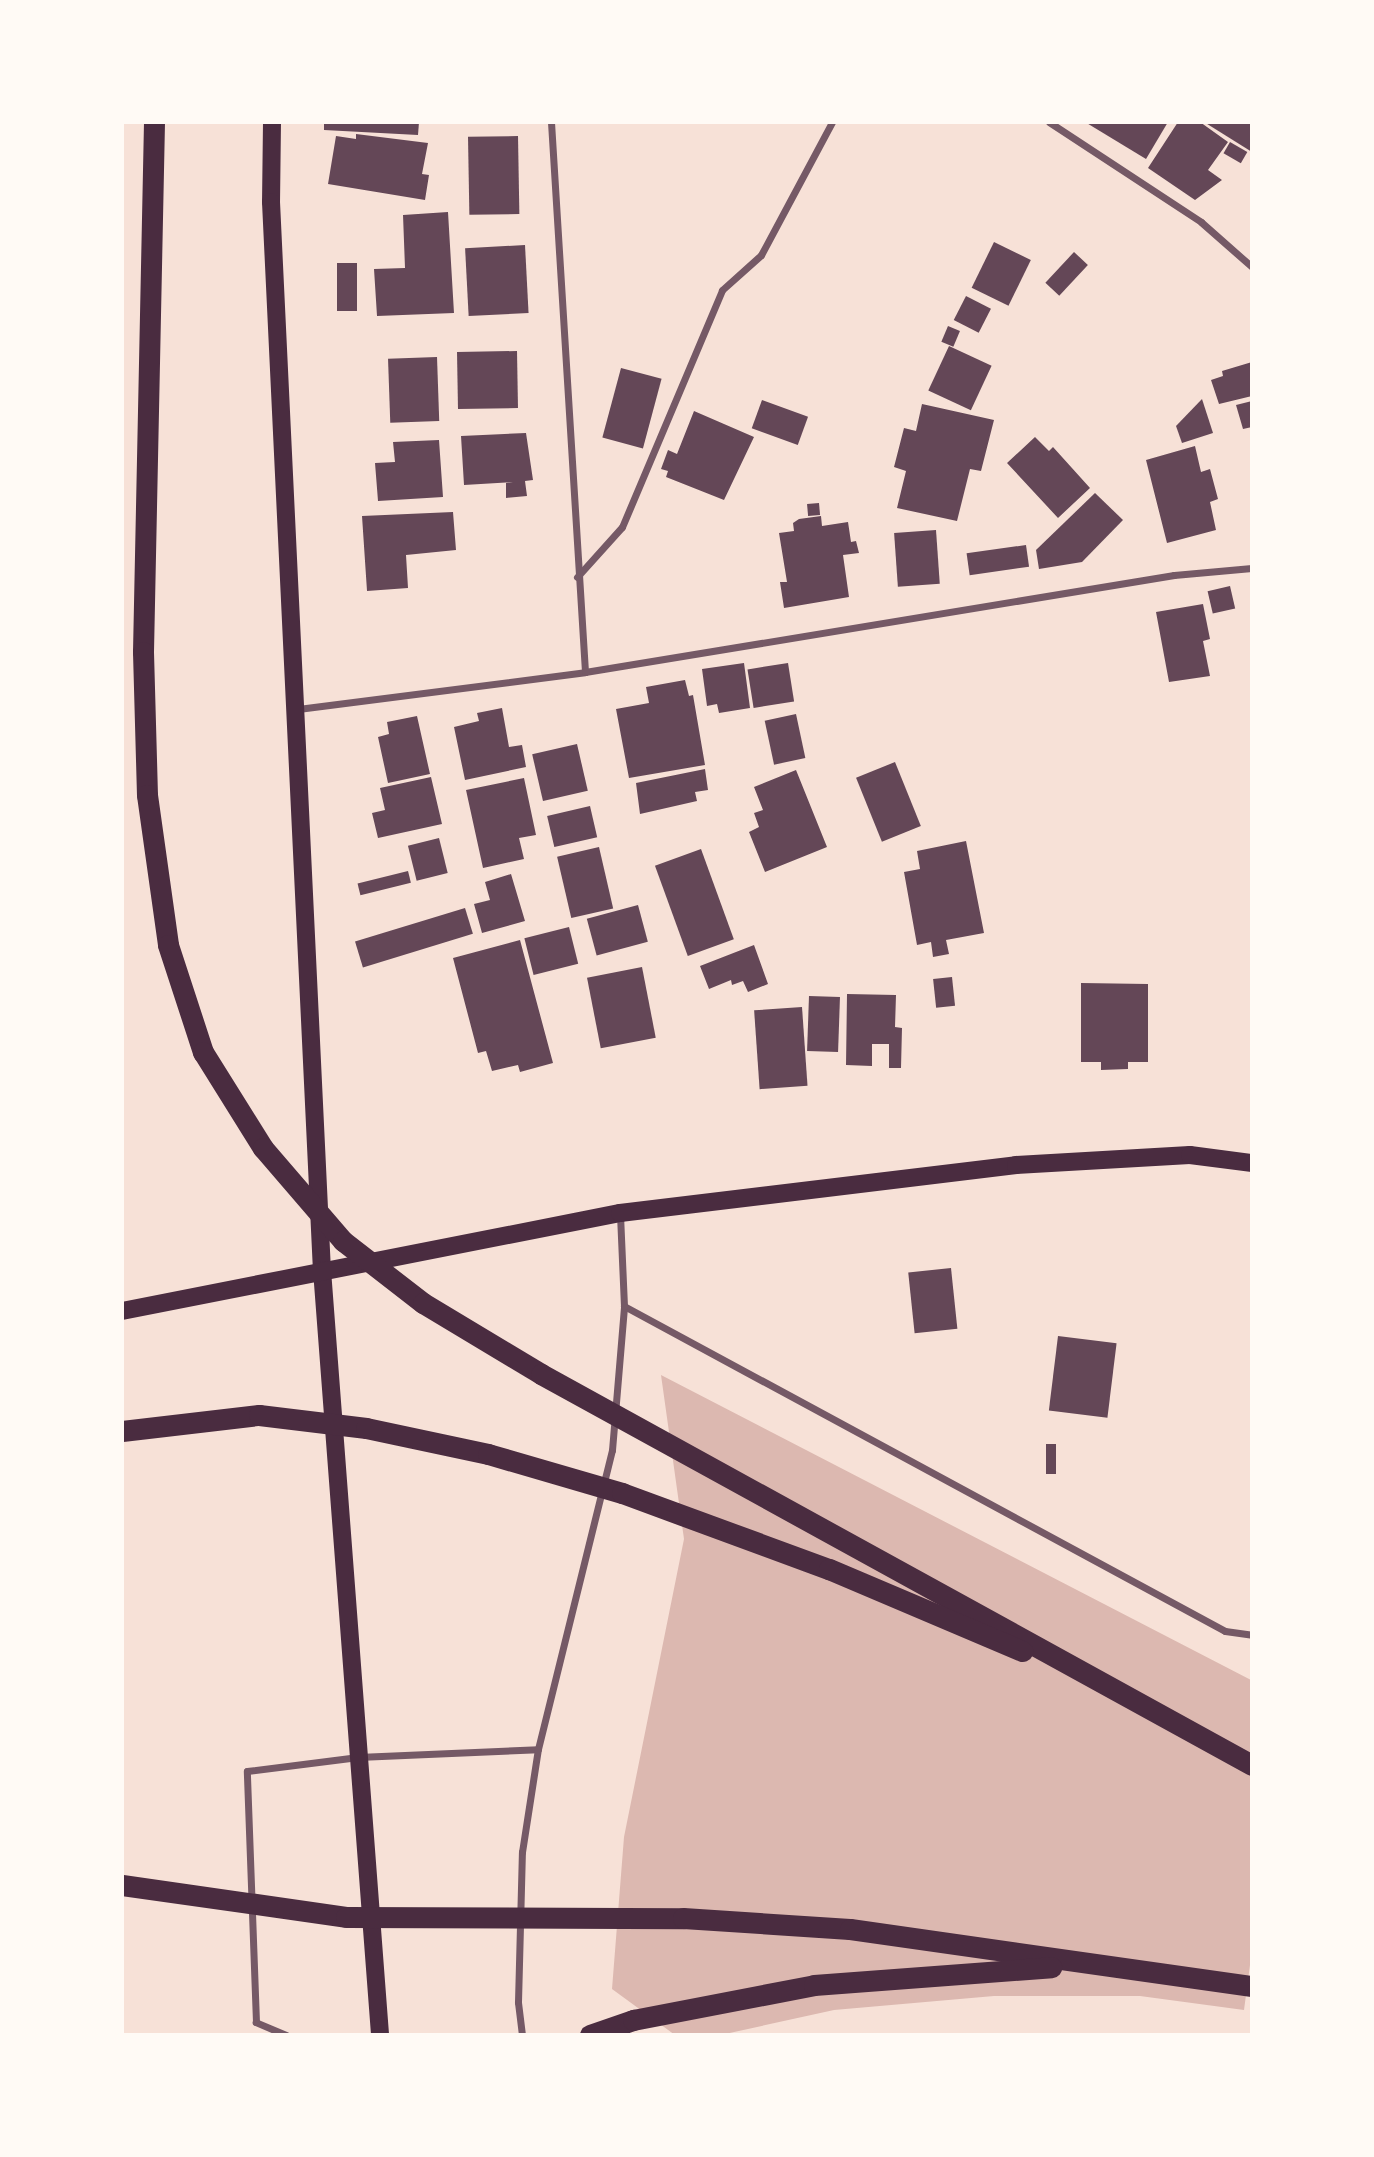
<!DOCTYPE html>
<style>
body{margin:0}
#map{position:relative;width:1374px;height:2157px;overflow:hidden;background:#f7e1d7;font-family:Manrope,sans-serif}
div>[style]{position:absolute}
.water>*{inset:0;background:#dcb8b0}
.building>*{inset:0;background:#644757;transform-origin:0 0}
.minor>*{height:7px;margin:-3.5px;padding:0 3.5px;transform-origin:3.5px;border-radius:3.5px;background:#755966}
.primary>*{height:18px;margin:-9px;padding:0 9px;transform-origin:9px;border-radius:9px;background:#4a2c40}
.motorway>*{height:21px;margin:-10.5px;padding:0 10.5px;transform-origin:10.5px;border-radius:10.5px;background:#4a2c40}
span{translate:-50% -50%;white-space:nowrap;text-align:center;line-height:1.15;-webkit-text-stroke:6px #fffaf5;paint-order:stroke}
.frame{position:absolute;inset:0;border:124px solid #fffaf5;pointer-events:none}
</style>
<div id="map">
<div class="water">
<i style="clip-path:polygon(661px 1375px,1251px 1680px,1252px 1950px,1244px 2010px,1140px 1996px,994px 1996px,834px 2010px,725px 2034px,675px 2035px,612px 1989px,624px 1837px,684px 1539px)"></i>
</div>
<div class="building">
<i style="clip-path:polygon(324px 122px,419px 122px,418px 135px,324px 130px)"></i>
<i style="clip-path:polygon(1085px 122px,1168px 122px,1146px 159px)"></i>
<i style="clip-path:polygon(1178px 122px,1200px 122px,1228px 142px,1208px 170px,1222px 180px,1195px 200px,1148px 168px)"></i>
<i style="clip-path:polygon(1204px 122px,1252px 122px,1252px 152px)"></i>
<i style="clip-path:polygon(356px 134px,428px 143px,422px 174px,429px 175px,425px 200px,328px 184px,336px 136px,356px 139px)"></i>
<i style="left:518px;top:136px;width:78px;height:50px;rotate:89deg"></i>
<i style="left:1230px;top:142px;width:20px;height:13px;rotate:30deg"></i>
<i style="clip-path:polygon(448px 212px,454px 313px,377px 316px,374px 269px,405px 268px,403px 215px)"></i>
<i style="left:994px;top:242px;width:41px;height:51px;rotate:26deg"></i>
<i style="left:525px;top:245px;width:68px;height:60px;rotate:87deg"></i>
<i style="left:1074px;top:252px;width:19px;height:42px;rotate:43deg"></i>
<i style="left:357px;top:263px;width:48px;height:20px;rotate:90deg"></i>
<i style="left:966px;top:296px;width:28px;height:27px;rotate:27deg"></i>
<i style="left:948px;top:326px;width:13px;height:17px;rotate:23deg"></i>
<i style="left:949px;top:346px;width:47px;height:49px;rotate:25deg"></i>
<i style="left:517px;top:351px;width:57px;height:60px;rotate:89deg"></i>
<i style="left:437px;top:357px;width:64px;height:49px;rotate:88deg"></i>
<i style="clip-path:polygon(1252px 362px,1252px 396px,1219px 404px,1211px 380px,1223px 376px,1222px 371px)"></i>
<i style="left:621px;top:368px;width:42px;height:72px;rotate:15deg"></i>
<i style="clip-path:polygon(1202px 399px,1213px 433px,1182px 443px,1176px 426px)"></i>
<i style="left:762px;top:400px;width:49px;height:30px;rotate:20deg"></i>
<i style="clip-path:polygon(1252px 401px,1252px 427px,1243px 429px,1236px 405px)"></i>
<i style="clip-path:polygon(922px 404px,994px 420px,981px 471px,970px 469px,957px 521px,897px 508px,906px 471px,894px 467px,904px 428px,916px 431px)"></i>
<i style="clip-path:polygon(694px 411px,754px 437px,724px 500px,666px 477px,668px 471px,661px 469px,668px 450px,677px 454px)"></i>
<i style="clip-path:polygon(526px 433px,533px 480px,525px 481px,527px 496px,506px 498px,506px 483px,513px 482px,464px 485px,461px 436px)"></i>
<i style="clip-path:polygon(1035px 437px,1049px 451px,1053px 447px,1090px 488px,1058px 518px,1007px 463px)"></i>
<i style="clip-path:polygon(439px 440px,443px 497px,378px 501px,375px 463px,395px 462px,393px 442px)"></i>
<i style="clip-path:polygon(1195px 446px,1201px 472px,1210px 469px,1218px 499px,1210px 502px,1216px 530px,1167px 543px,1146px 460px)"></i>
<i style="clip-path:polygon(1095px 493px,1123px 520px,1082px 562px,1039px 569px,1036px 550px)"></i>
<i style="left:819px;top:503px;width:12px;height:12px;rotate:85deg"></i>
<i style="clip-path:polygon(453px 512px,456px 550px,406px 555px,408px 588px,367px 591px,362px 516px)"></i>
<i style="clip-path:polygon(821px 516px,822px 526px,848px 522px,851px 542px,856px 541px,859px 553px,843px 555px,849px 597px,784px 608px,780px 582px,787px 582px,779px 533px,794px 531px,793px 523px,799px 519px)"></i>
<i style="left:936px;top:530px;width:54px;height:42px;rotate:86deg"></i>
<i style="left:1026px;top:545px;width:22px;height:60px;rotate:82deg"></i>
<i style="left:1230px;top:586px;width:23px;height:23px;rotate:77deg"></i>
<i style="clip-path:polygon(1203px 604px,1210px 639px,1203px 641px,1210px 676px,1169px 682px,1156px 612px)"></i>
<i style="clip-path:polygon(744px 663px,750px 708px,719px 713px,717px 704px,707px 706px,702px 669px)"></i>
<i style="left:788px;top:663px;width:39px;height:41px;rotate:81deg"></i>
<i style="clip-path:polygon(685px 680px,689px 696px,693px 695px,705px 765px,629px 778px,616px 709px,649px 703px,646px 687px)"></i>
<i style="clip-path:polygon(502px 708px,509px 747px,522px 745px,526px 767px,465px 780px,454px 727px,479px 721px,477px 713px)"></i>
<i style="left:796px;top:714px;width:45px;height:32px;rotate:78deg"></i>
<i style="clip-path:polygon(417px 716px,430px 774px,388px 783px,378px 737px,389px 734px,387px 722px)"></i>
<i style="left:577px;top:744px;width:48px;height:46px;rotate:77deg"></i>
<i style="left:895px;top:762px;width:69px;height:42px;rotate:68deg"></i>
<i style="clip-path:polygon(705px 769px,708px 790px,695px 792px,697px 801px,640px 814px,636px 783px)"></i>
<i style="clip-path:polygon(796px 770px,827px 847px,765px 872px,749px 832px,759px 827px,754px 813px,763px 810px,754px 787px)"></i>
<i style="clip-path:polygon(431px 777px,442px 824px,378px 838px,372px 813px,385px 810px,380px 788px)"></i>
<i style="clip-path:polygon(524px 778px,536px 835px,519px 838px,524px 859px,483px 868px,466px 790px)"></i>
<i style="left:590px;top:806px;width:32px;height:44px;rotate:77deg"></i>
<i style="left:439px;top:838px;width:36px;height:32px;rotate:76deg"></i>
<i style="clip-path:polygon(966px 841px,984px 933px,946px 940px,949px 954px,933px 957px,931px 942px,917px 945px,904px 872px,920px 869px,917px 851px)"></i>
<i style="left:599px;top:847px;width:63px;height:43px;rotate:77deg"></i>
<i style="left:701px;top:849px;width:96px;height:49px;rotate:70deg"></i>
<i style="left:408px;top:871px;width:12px;height:52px;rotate:76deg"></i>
<i style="clip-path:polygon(511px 874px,525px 921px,482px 933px,474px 904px,490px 900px,485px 882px)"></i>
<i style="left:638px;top:905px;width:38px;height:53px;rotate:75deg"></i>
<i style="left:465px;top:908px;width:27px;height:115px;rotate:73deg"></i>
<i style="left:569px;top:927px;width:38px;height:46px;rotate:76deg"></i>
<i style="clip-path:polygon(520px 940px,553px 1063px,520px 1072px,518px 1065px,492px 1071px,486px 1051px,478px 1053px,453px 958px)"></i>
<i style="clip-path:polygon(754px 945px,768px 984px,748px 992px,743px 981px,732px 985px,731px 980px,709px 989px,700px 966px)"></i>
<i style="left:642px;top:967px;width:72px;height:56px;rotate:79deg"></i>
<i style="left:952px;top:977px;width:29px;height:19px;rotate:84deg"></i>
<i style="clip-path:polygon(1081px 983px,1148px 984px,1148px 1062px,1128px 1062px,1128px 1069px,1101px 1070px,1101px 1062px,1081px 1062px)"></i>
<i style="clip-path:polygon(847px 994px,896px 995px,895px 1027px,902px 1028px,901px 1068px,889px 1068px,889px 1044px,872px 1044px,872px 1066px,846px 1065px)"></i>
<i style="left:809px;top:996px;width:31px;height:55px;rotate:2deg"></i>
<i style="left:802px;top:1007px;width:79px;height:48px;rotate:86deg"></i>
<i style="left:951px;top:1268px;width:61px;height:43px;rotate:84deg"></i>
<i style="left:1058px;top:1336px;width:59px;height:75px;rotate:7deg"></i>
<i style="left:1046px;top:1444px;width:10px;height:30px"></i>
</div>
<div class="minor">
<i style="left:551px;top:122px;width:551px;rotate:86.46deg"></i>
<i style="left:1049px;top:122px;width:182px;rotate:33.3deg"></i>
<i style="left:1201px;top:222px;width:68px;rotate:41.4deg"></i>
<i style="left:577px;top:577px;width:67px;rotate:-48deg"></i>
<i style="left:622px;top:527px;width:257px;rotate:-67.1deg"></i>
<i style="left:722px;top:290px;width:52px;rotate:-41.9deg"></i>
<i style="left:761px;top:255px;width:151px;rotate:-61.9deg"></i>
<i style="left:298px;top:709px;width:289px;rotate:-7.3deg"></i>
<i style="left:585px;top:672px;width:597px;rotate:-9.35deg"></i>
<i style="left:1174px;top:575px;width:78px;rotate:-5.1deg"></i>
<i style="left:624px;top:1306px;width:683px;rotate:28.4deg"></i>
<i style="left:1225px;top:1631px;width:27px;rotate:8deg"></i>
<i style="left:286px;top:2035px;width:33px;rotate:-157deg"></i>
<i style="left:256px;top:2022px;width:251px;rotate:-92.1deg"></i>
<i style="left:247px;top:1771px;width:112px;rotate:-7.2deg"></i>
<i style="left:358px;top:1757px;width:180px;rotate:-2.5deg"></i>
<i style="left:538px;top:1749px;width:308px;rotate:-76.1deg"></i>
<i style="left:612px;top:1450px;width:144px;rotate:-85.2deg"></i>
<i style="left:624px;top:1306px;width:93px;rotate:-92.5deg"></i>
<i style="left:522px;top:2035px;width:33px;rotate:-97deg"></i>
<i style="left:518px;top:2002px;width:150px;rotate:-88.5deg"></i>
<i style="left:522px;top:1852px;width:104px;rotate:-81.2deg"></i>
</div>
<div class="primary">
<i style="left:272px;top:122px;width:80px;rotate:90.7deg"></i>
<i style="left:271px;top:202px;width:1069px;rotate:87.27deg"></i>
<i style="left:322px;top:1270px;width:767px;rotate:85.66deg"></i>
<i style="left:122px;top:1311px;width:508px;rotate:-11.13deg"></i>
<i style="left:620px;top:1213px;width:399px;rotate:-6.9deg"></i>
<i style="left:1016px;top:1165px;width:174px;rotate:-3.3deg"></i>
<i style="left:1190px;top:1155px;width:63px;rotate:7.4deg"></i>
</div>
<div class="motorway">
<i style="left:154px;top:122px;width:530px;rotate:91.19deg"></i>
<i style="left:143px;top:652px;width:143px;rotate:88.4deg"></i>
<i style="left:147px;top:795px;width:151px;rotate:82deg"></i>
<i style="left:168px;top:945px;width:113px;rotate:71.9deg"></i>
<i style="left:203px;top:1052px;width:113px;rotate:58deg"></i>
<i style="left:263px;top:1148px;width:123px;rotate:49.3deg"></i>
<i style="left:343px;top:1241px;width:101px;rotate:37.8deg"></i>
<i style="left:423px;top:1303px;width:138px;rotate:31deg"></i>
<i style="left:541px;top:1374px;width:811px;rotate:28.81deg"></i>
<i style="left:122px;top:1431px;width:138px;rotate:-6.7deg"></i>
<i style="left:259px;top:1415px;width:108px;rotate:6.9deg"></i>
<i style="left:366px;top:1428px;width:125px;rotate:12deg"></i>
<i style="left:488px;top:1454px;width:140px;rotate:16.2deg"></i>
<i style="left:622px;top:1493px;width:221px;rotate:20.2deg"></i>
<i style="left:829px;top:1569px;width:210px;rotate:23deg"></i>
<i style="left:122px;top:1885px;width:226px;rotate:8.1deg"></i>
<i style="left:346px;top:1917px;width:337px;rotate:0.2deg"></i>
<i style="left:683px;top:1918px;width:167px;rotate:3.8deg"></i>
<i style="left:850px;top:1929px;width:406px;rotate:8.1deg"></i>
<i style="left:590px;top:2035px;width:46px;rotate:-19.2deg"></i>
<i style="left:633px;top:2020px;width:184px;rotate:-10.9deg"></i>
<i style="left:814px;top:1985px;width:238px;rotate:-4.3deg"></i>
</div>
<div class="frame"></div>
</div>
